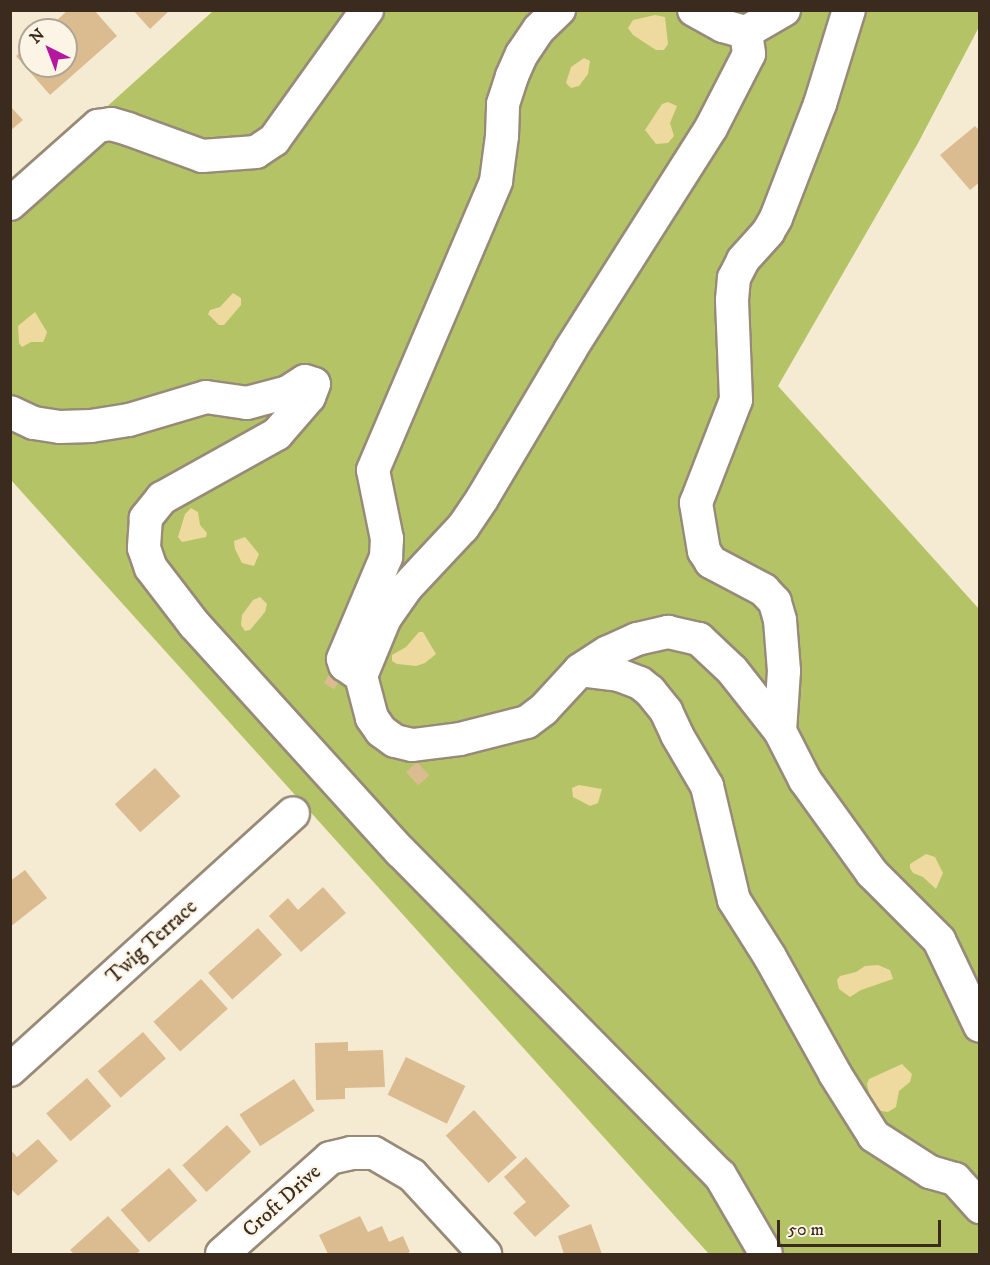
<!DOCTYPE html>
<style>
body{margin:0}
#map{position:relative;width:990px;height:1265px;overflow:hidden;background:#f5ebd3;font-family:"IM FELL DW Pica",serif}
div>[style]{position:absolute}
.green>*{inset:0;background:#b3c365}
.sand>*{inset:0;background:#eeda9e}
.building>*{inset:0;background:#dbbb90;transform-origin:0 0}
.roads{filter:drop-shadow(2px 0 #988a78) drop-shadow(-2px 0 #988a78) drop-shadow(0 2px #988a78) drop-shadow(0 -2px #988a78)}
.minor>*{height:32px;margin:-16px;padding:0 16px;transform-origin:16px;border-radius:16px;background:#fff}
span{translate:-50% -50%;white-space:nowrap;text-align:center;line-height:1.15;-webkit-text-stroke:4.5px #fcf5e5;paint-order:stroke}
.street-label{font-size:21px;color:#3b2a1e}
.frame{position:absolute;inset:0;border:12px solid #3b2a1e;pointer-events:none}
.north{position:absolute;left:18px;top:18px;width:60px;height:60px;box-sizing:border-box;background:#fcf5e5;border:2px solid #afa495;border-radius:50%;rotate:318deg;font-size:16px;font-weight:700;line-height:24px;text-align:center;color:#3b2a1e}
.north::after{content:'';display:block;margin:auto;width:21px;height:27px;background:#b5179e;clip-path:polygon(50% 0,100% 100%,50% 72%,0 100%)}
.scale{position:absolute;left:777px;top:1220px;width:164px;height:27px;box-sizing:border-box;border:3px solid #3b2a1e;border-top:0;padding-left:8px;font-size:18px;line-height:21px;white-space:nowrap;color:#3b2a1e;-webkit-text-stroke:4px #fcf5e5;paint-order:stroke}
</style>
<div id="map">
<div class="green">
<i style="clip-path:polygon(213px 11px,979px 11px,979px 27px,917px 145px,778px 386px,979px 609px,979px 1254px,709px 1254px,11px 480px,10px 194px)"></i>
</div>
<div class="sand">
<i style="clip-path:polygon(655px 15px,665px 17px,668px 44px,664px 50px,656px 50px,633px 35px,628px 28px,633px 20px)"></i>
<i style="clip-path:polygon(584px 58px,590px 61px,588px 74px,579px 86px,571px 88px,566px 83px,571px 67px)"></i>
<i style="clip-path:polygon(668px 102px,677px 106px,670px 123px,674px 136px,668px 143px,656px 144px,645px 130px,662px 104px)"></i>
<i style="clip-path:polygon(233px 293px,241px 298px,241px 305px,224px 325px,219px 325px,208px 314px,210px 310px,220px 307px)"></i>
<i style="clip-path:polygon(35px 312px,47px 332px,45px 338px,43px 342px,31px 342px,22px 347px,19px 343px,18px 326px)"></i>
<i style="clip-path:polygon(191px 508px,198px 512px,200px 525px,207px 533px,206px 537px,182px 542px,178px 537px,185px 514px)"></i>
<i style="clip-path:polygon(245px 537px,259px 554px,254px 566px,242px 563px,235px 549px,234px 541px)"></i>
<i style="clip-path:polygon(260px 597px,267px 604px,265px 612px,250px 630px,245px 631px,241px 625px,242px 615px,253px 600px)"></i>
<i style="clip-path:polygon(419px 632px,423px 632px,436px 654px,425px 663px,416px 666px,397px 664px,392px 661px,392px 655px,406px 647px)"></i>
<i style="clip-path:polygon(579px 785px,602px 789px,598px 803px,590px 806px,573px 797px,572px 788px)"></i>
<i style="clip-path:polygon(926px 854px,935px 857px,943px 873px,936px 889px,923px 877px,913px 873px,910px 868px,910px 864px)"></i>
<i style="clip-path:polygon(878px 965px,890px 970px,893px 979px,861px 990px,850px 997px,839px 989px,837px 980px,840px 976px,856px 972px,865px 966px)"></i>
<i style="clip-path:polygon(902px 1064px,912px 1074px,910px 1082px,899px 1091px,896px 1107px,888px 1112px,881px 1111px,870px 1098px,867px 1084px,869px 1079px)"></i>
</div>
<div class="building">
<i style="clip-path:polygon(68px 10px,94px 10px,117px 36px,50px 95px,16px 56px,30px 44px,30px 66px,66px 66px,66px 30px,46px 30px)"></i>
<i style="clip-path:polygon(133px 10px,170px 10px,150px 29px)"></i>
<i style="clip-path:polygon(10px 106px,23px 120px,10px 131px)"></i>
<i style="clip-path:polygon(975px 126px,980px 131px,980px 182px,970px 190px,940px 155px)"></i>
<i style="left:330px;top:673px;width:12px;height:12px;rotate:31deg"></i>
<i style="left:417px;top:762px;width:18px;height:15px;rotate:47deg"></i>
<i style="left:155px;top:768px;width:38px;height:54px;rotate:48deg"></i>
<i style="clip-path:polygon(25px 870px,47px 898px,10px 927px,10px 881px)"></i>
<i style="clip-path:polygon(323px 887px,346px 913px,301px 952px,269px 916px,288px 898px,298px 910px)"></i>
<i style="left:258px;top:928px;width:36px;height:67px;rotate:48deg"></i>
<i style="left:201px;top:979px;width:40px;height:64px;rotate:48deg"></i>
<i style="left:143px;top:1032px;width:35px;height:60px;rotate:49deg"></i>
<i style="clip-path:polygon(348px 1042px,348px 1051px,383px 1050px,385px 1087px,345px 1088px,345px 1099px,316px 1100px,315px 1043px)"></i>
<i style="left:406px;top:1057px;width:66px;height:42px;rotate:26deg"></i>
<i style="left:87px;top:1078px;width:37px;height:54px;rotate:49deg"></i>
<i style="left:294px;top:1079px;width:38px;height:65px;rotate:57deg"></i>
<i style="left:474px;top:1110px;width:64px;height:38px;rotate:48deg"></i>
<i style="left:227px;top:1125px;width:36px;height:60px;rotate:48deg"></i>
<i style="clip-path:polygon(38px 1139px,58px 1161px,18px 1196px,10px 1188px,10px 1149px,17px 1157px)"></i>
<i style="clip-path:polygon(526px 1157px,570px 1206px,535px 1237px,513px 1213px,526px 1202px,504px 1177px)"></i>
<i style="left:169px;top:1168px;width:43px;height:64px;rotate:49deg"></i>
<i style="clip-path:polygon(108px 1216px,140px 1251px,136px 1254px,74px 1254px,70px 1250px)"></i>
<i style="clip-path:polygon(360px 1216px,368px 1232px,382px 1226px,389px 1242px,403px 1236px,410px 1252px,405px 1254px,328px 1254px,319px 1235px)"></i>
<i style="clip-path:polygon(591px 1224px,602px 1254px,564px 1254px,558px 1236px)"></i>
</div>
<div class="roads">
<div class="minor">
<i style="left:694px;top:10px;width:33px;rotate:29deg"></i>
<i style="left:723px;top:26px;width:24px;rotate:15deg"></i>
<i style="left:746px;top:32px;width:44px;rotate:-30.1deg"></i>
<i style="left:746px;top:32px;width:22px;rotate:82deg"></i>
<i style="left:749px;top:54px;width:83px;rotate:117.2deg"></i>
<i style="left:711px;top:128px;width:262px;rotate:122.4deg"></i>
<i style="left:571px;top:349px;width:174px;rotate:120.7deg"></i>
<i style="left:482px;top:499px;width:34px;rotate:124deg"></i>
<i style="left:463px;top:527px;width:83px;rotate:133.1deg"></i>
<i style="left:406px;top:588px;width:37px;rotate:125deg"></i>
<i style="left:385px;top:618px;width:63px;rotate:112.5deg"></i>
<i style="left:361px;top:676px;width:43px;rotate:75.3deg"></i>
<i style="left:372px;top:718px;width:16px;rotate:55deg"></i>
<i style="left:381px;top:731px;width:17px;rotate:36deg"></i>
<i style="left:395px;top:741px;width:18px;rotate:13deg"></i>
<i style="left:413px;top:745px;width:47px;rotate:-7.3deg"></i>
<i style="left:460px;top:739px;width:69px;rotate:-14.2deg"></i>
<i style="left:527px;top:722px;width:21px;rotate:-37deg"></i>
<i style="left:544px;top:709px;width:53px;rotate:-47.3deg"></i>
<i style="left:580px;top:670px;width:39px;rotate:7deg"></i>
<i style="left:619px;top:675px;width:22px;rotate:21deg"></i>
<i style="left:640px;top:683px;width:13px;rotate:39deg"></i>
<i style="left:650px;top:691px;width:26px;rotate:51deg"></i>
<i style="left:666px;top:711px;width:26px;rotate:65deg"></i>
<i style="left:677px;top:735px;width:59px;rotate:59.5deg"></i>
<i style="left:707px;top:786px;width:117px;rotate:76.7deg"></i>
<i style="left:734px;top:900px;width:67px;rotate:57.7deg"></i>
<i style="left:770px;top:957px;width:134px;rotate:60.9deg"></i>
<i style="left:835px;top:1074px;width:73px;rotate:57.8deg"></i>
<i style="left:874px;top:1136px;width:67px;rotate:32.7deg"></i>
<i style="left:930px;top:1172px;width:26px;rotate:16deg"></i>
<i style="left:955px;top:1179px;width:38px;rotate:48deg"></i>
<i style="left:10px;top:204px;width:118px;rotate:-41.6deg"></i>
<i style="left:98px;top:126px;width:13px;rotate:-9deg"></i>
<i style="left:111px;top:124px;width:18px;rotate:16deg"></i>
<i style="left:128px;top:129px;width:79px;rotate:20deg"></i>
<i style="left:202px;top:156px;width:54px;rotate:-4.2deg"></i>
<i style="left:256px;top:152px;width:22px;rotate:-34deg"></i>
<i style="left:274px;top:140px;width:160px;rotate:-54.4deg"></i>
<i style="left:10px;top:412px;width:26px;rotate:25deg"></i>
<i style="left:34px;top:423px;width:26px;rotate:9deg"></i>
<i style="left:60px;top:427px;width:31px;rotate:-2deg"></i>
<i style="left:91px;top:426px;width:38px;rotate:-9deg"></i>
<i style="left:129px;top:420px;width:80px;rotate:-16.6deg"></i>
<i style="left:206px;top:397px;width:41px;rotate:8.3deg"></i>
<i style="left:247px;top:403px;width:42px;rotate:-15deg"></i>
<i style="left:288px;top:392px;width:20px;rotate:-33deg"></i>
<i style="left:305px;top:381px;width:9px;rotate:18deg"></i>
<i style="left:314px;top:384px;width:14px;rotate:111deg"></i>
<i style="left:309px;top:397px;width:49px;rotate:130.9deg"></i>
<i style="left:277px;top:434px;width:132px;rotate:150.9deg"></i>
<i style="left:162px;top:498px;width:26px;rotate:129deg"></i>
<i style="left:146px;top:518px;width:30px;rotate:94deg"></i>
<i style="left:144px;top:548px;width:21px;rotate:71deg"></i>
<i style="left:151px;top:568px;width:71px;rotate:52.5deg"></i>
<i style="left:194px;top:624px;width:308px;rotate:47.8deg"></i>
<i style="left:401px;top:852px;width:454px;rotate:45.4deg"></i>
<i style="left:720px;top:1175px;width:91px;rotate:59.8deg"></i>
<i style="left:580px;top:670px;width:33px;rotate:-33deg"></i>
<i style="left:608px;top:652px;width:32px;rotate:-24deg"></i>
<i style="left:637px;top:639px;width:32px;rotate:-13deg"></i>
<i style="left:668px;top:632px;width:32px;rotate:13deg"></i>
<i style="left:699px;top:639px;width:45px;rotate:43.2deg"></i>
<i style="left:732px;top:670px;width:78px;rotate:51.8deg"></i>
<i style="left:780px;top:731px;width:55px;rotate:63deg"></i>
<i style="left:805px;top:780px;width:115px;rotate:54.2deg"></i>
<i style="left:872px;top:873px;width:95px;rotate:45deg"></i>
<i style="left:939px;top:940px;width:95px;rotate:64.5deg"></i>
<i style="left:361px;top:676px;width:19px;rotate:-145deg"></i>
<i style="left:345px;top:665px;width:6px;rotate:-108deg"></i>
<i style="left:343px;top:659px;width:111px;rotate:-67.1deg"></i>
<i style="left:386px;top:557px;width:18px;rotate:-87deg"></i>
<i style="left:387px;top:539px;width:70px;rotate:-101.5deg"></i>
<i style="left:373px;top:470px;width:314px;rotate:-66.9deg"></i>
<i style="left:496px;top:181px;width:45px;rotate:-82.4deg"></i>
<i style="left:502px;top:136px;width:32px;rotate:-88deg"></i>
<i style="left:503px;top:104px;width:29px;rotate:-72deg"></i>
<i style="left:512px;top:76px;width:24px;rotate:-66deg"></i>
<i style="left:522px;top:54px;width:30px;rotate:-56deg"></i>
<i style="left:539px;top:29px;width:28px;rotate:-44deg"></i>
<i style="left:780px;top:731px;width:60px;rotate:-86.2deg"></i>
<i style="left:784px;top:671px;width:51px;rotate:-94.5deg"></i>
<i style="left:780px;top:620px;width:19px;rotate:-106deg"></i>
<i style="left:775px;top:602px;width:16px;rotate:-133deg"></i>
<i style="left:764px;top:590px;width:60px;rotate:-152.2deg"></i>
<i style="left:711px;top:562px;width:13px;rotate:-122deg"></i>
<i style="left:704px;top:551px;width:49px;rotate:-99.5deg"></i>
<i style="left:696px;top:503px;width:110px;rotate:-68.8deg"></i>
<i style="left:736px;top:400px;width:100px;rotate:-92.3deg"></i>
<i style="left:732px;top:300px;width:22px;rotate:-85deg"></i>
<i style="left:734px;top:278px;width:20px;rotate:-63deg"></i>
<i style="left:743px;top:260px;width:38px;rotate:-48deg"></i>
<i style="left:768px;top:232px;width:16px;rotate:-60deg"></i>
<i style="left:776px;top:218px;width:122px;rotate:-68.9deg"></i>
<i style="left:820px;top:104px;width:98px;rotate:-72.9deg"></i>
<i style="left:10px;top:1070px;width:382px;rotate:-42.2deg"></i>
<i style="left:222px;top:1254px;width:144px;rotate:-41.6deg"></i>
<i style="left:330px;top:1158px;width:22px;rotate:-13deg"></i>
<i style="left:351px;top:1153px;width:23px"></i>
<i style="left:374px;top:1153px;width:44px;rotate:30.1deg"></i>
<i style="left:412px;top:1175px;width:108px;rotate:47.3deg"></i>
</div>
</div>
<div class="street-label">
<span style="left:152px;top:942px;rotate:-42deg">Twig Terrace</span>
<span style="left:282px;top:1201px;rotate:-42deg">Croft Drive</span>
</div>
<div class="frame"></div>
<div class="north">N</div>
<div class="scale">50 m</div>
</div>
